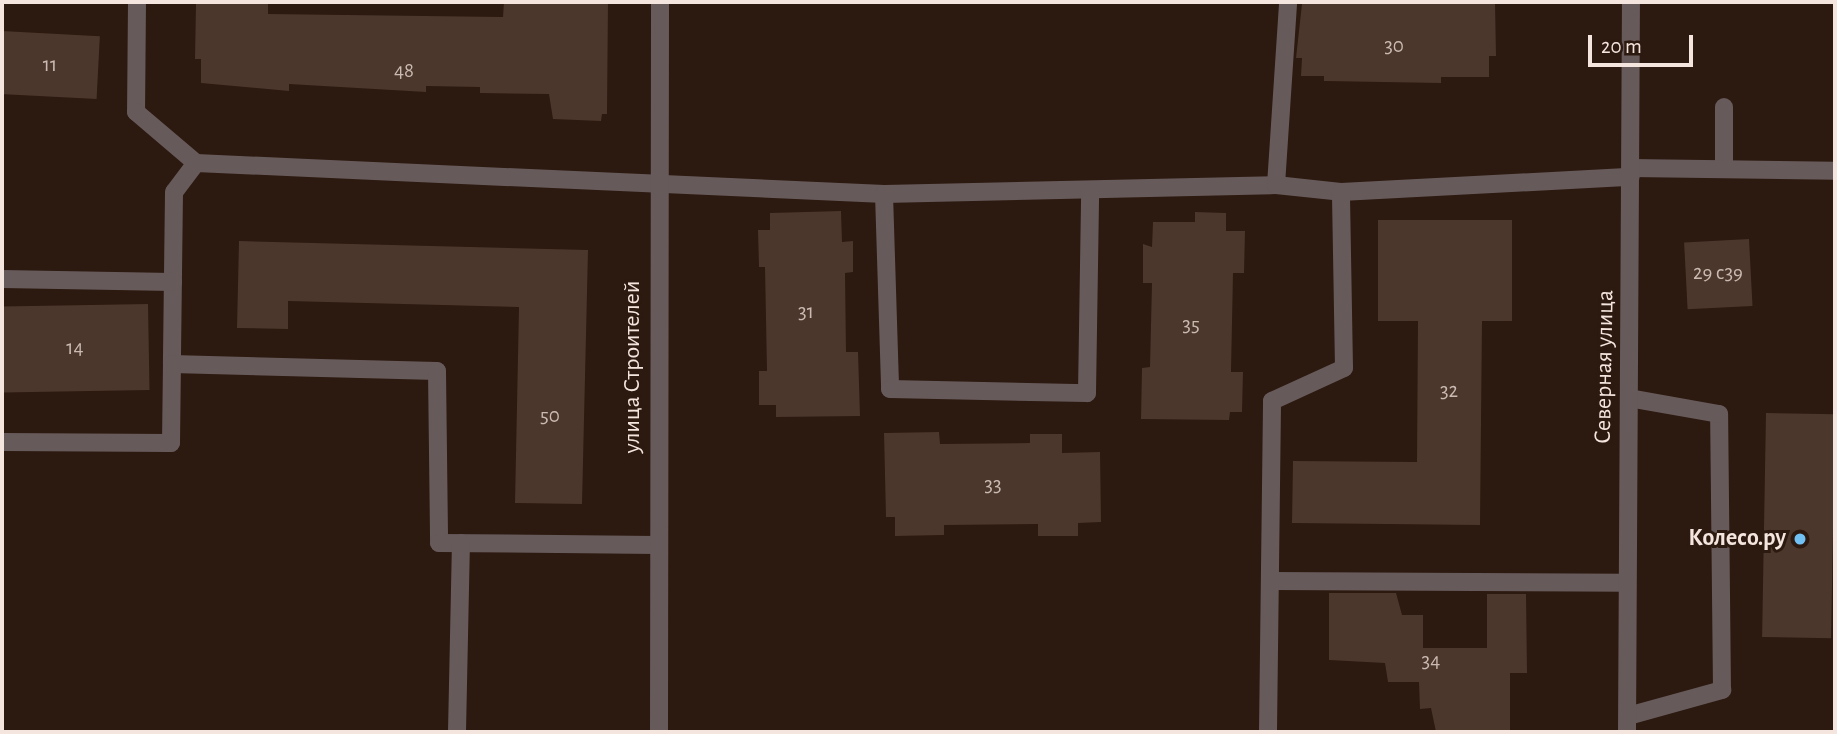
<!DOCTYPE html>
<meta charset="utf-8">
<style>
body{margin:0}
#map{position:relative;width:1837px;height:734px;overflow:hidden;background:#2c190f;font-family:"Alegreya Sans",sans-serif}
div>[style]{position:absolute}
.building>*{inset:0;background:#4c372c;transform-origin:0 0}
.service>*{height:18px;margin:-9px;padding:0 9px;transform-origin:9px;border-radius:9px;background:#675a5b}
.minor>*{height:18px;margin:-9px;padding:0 9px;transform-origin:9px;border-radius:9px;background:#675a5b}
.tertiary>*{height:18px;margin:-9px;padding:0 9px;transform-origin:9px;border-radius:9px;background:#675a5b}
.dots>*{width:19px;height:19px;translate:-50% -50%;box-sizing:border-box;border:4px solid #2c190f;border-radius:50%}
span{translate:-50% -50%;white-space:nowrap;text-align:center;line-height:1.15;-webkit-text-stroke:6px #2c190f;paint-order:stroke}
.number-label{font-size:21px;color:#cabab2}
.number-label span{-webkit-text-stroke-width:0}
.street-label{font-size:24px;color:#f4e6df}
.poi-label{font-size:24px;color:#f4e6df;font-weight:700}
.right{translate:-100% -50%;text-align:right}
.frame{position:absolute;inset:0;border:4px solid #f4e6df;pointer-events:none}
.scale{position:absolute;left:1588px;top:35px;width:105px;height:32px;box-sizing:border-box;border:4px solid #f4e6df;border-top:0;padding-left:9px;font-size:21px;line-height:24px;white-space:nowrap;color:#f4e6df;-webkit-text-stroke:5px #2c190f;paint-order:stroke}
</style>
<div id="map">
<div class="building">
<i style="clip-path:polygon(202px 2px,268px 2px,268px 14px,503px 17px,504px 2px,608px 2px,607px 114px,602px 114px,601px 121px,553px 119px,549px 94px,480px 93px,480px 87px,426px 86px,426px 92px,289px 84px,289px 91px,201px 83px,201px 59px,195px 59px,196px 4px)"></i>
<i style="clip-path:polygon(1431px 2px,1495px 2px,1496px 56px,1489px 56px,1489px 77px,1441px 77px,1441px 83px,1324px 81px,1324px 76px,1301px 76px,1302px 58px,1296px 58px,1302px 4px)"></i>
<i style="left:2px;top:31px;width:98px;height:63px;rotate:3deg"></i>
<i style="clip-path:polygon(841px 211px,842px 242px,853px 241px,853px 272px,845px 273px,846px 352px,858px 352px,860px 416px,776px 417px,776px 405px,759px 405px,759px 371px,767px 371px,765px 267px,759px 267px,758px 230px,770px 230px,770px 213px)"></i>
<i style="clip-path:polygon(1195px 212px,1226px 213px,1226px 231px,1245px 231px,1244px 273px,1233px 273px,1231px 372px,1243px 372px,1242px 412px,1230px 412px,1229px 420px,1141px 419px,1142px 368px,1150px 367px,1152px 283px,1143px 283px,1143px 244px,1152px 247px,1153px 222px,1195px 222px)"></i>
<i style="clip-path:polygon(1378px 220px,1512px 220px,1512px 321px,1482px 321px,1480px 525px,1292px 523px,1293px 461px,1417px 462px,1418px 321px,1378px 321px)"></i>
<i style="left:1749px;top:239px;width:67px;height:65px;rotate:87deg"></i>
<i style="clip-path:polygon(239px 241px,588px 250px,582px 504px,515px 503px,519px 307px,288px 301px,288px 329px,237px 328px)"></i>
<i style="left:148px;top:304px;width:86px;height:146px;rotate:89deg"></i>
<i style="left:1766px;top:413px;width:69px;height:224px;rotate:1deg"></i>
<i style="clip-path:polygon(939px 432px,940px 444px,1030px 443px,1030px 434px,1062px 434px,1062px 453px,1100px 452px,1101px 522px,1078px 523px,1078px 536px,1038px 536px,1038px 524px,944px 525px,944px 535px,895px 536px,895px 517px,886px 517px,884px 433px)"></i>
<i style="clip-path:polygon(1329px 593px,1396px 593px,1402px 615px,1423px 615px,1423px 648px,1487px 648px,1487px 594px,1526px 594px,1527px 673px,1510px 673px,1510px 732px,1436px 732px,1431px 708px,1420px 709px,1419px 682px,1388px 682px,1385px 663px,1329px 660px)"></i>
</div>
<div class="service">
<i style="left:137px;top:2px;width:110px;rotate:90.5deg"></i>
<i style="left:136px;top:112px;width:79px;rotate:40.4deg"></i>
<i style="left:196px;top:163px;width:689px;rotate:2.58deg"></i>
<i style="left:884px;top:194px;width:392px;rotate:-1.3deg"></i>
<i style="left:1276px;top:185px;width:65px;rotate:6.1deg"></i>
<i style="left:1341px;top:192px;width:290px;rotate:-3deg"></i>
<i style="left:1724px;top:107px;width:62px;rotate:90deg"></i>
<i style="left:196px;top:163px;width:36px;rotate:127deg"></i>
<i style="left:174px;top:192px;width:172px;rotate:90.7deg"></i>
<i style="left:172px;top:364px;width:265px;rotate:1.5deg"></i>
<i style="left:437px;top:371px;width:172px;rotate:89.3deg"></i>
<i style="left:439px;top:543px;width:218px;rotate:0.5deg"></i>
<i style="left:1631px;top:168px;width:204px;rotate:0.8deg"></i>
<i style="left:1276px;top:185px;width:183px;rotate:-86.2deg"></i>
<i style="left:884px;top:194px;width:195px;rotate:88.2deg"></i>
<i style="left:890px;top:389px;width:197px;rotate:1.2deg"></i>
<i style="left:1087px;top:393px;width:201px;rotate:-89.1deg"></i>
<i style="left:2px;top:279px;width:171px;rotate:1deg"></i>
<i style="left:2px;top:442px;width:169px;rotate:0.3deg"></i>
<i style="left:171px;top:443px;width:79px;rotate:-89.3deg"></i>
<i style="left:1271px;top:581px;width:355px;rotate:0.3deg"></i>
<i style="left:1628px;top:716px;width:98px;rotate:-15.5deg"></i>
<i style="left:1722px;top:690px;width:276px;rotate:-90.6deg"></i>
<i style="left:1719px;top:414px;width:91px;rotate:-169.9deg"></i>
<i style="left:457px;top:732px;width:189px;rotate:-88.8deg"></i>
<i style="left:1268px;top:732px;width:331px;rotate:-89.3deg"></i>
<i style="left:1272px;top:401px;width:79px;rotate:-24.6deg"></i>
<i style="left:1344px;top:368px;width:176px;rotate:-91deg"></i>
</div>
<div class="minor">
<i style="left:659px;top:732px;width:730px;rotate:-89.92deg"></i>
</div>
<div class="tertiary">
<i style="left:1627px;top:732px;width:730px;rotate:-89.69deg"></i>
</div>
<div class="dots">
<i style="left:1800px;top:539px;background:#72c1f5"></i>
</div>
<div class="number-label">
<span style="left:1394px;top:46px">30</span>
<span style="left:50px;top:65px">11</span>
<span style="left:404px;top:71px">48</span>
<span style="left:1718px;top:273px">29 с39</span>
<span style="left:806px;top:312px">31</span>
<span style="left:1191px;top:325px">35</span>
<span style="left:75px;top:348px">14</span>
<span style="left:1449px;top:391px">32</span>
<span style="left:550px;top:416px">50</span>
<span style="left:993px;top:485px">33</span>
<span style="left:1431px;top:661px">34</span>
</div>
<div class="street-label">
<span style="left:633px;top:367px;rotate:-90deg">улица Строителей</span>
<span style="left:1605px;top:367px;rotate:-89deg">Северная улица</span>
</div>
<div class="poi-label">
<span class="right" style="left:1786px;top:539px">Колесо.ру</span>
</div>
<div class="frame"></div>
<div class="scale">20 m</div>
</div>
